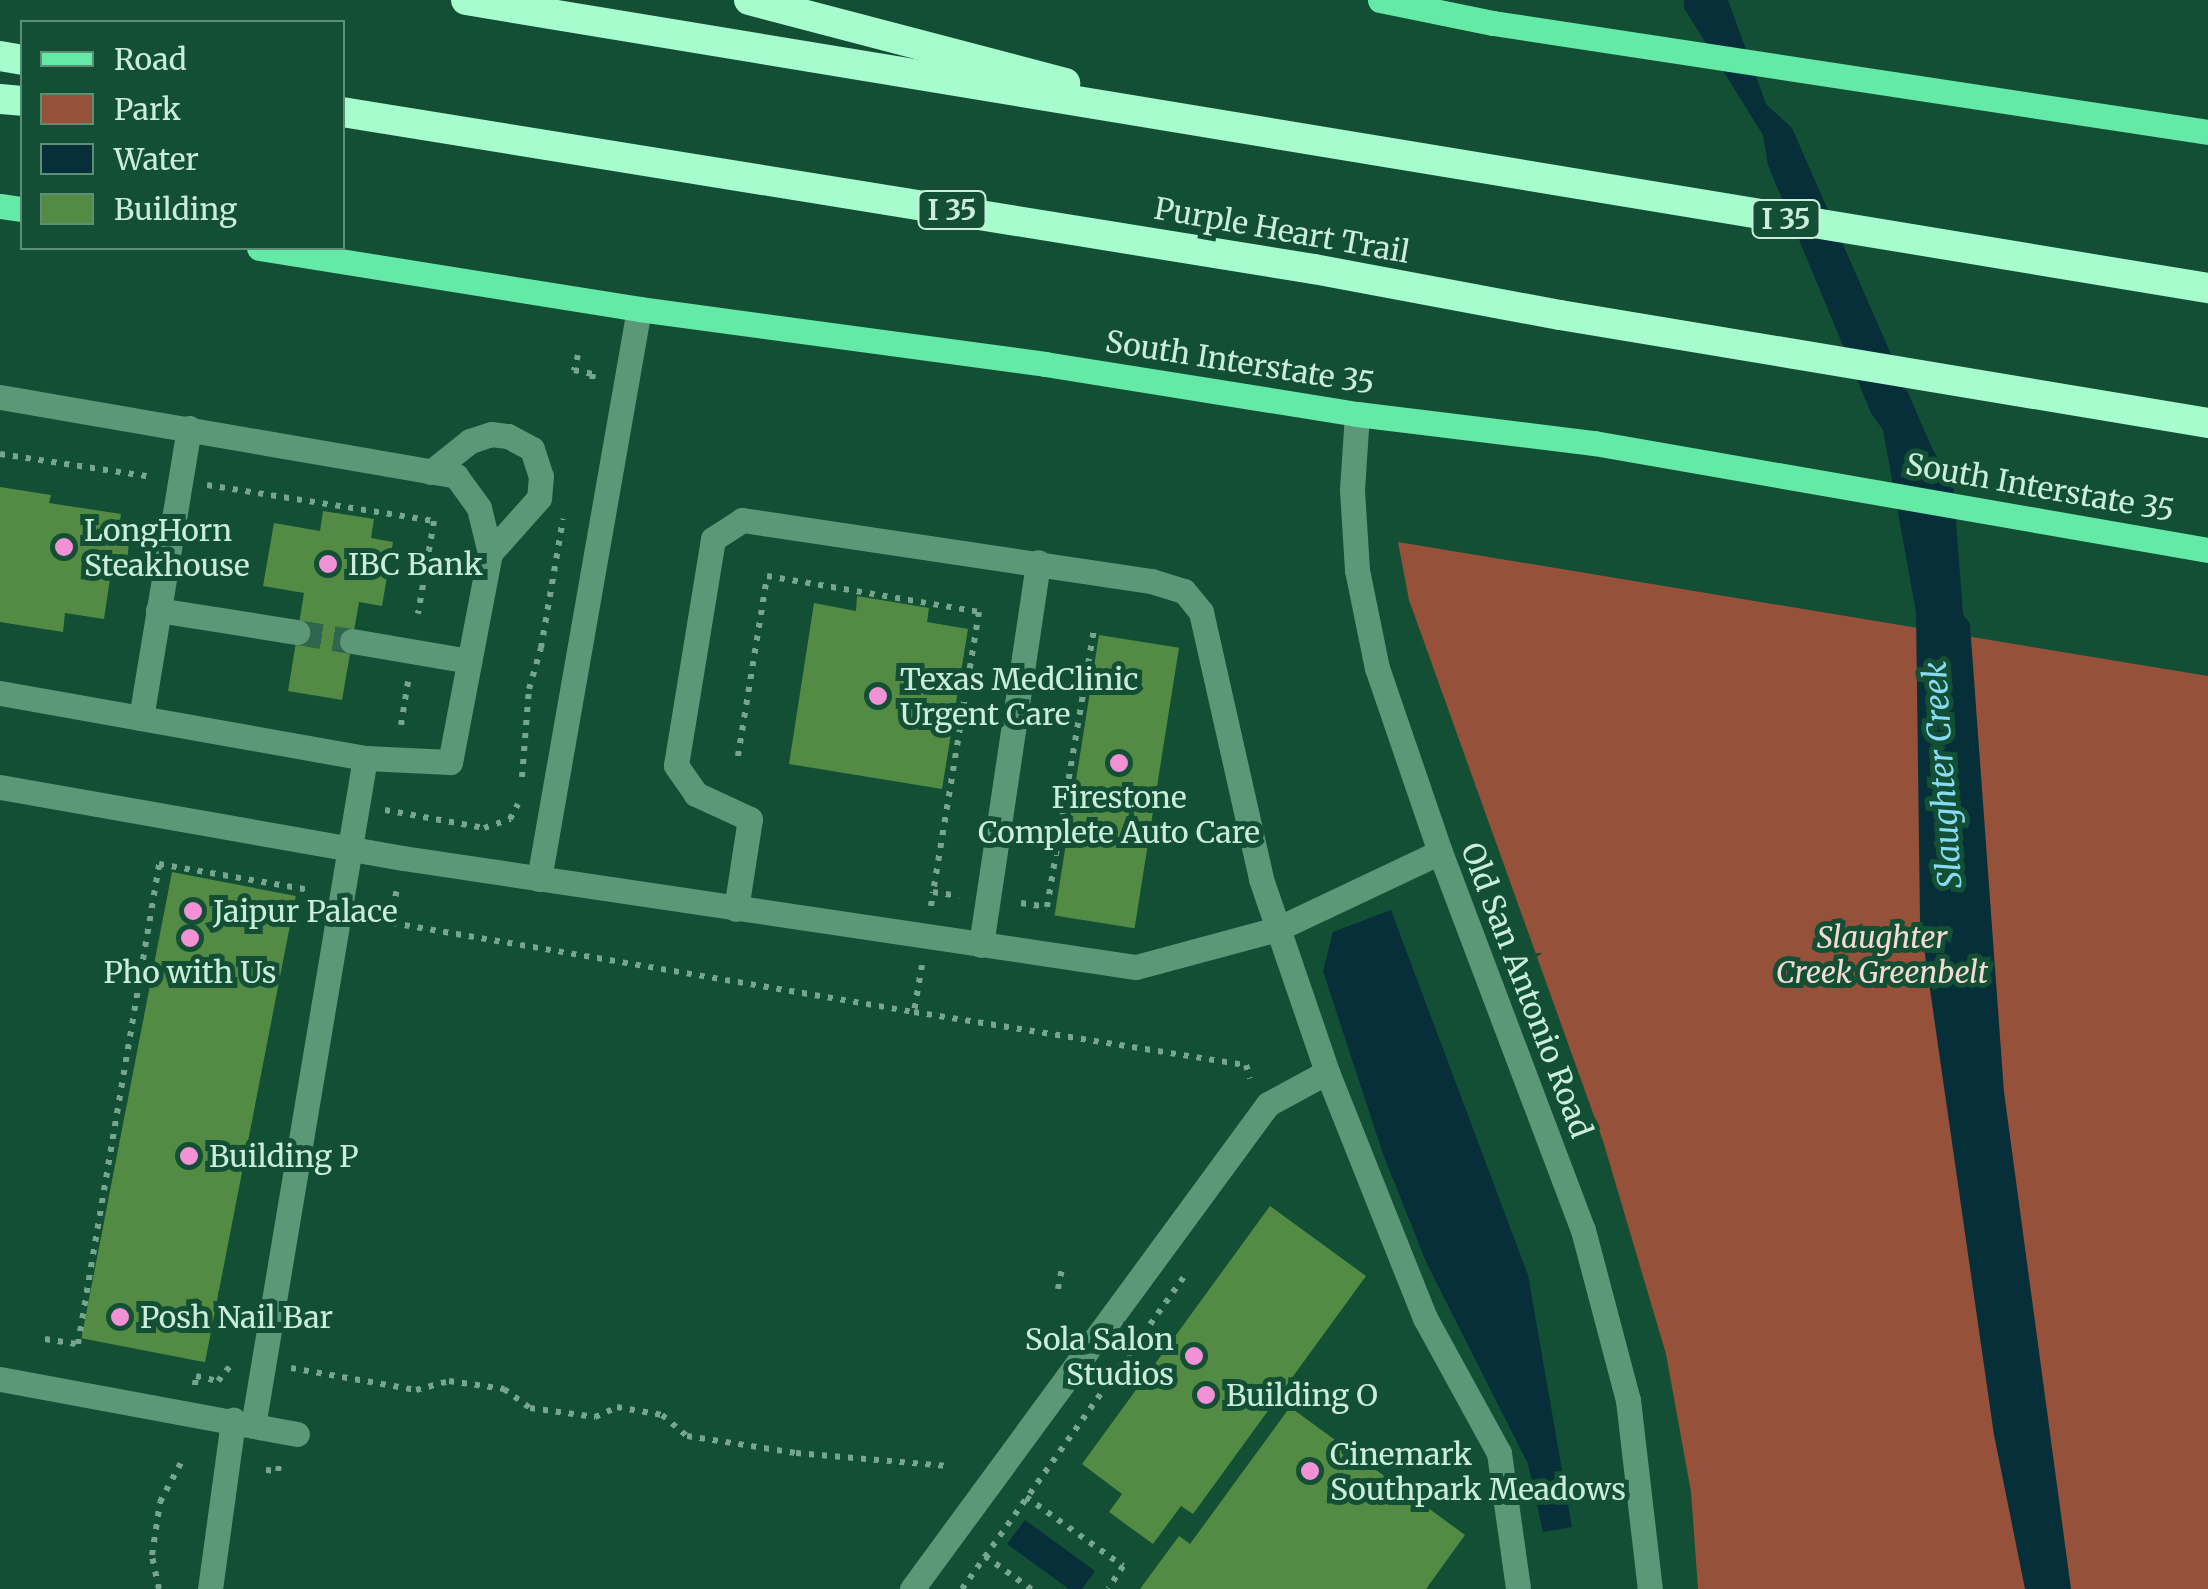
<!DOCTYPE html>
<style>
body{margin:0}
#map{position:relative;width:2208px;height:1589px;overflow:hidden;background:#134f34;font-family:Merriweather,serif}
div>[style]{position:absolute}
.green>*{inset:0;background:#96513a}
.water>*{inset:0;background:#062f3a}
.building>*{inset:0;background:#548b44;transform-origin:0 0}
.minor-tunnel>*{height:25px;margin-top:-12.5px;transform-origin:0;background:repeating-linear-gradient(90deg,#2e674d 0 25px,transparent 0 37px)}
.path>*{height:6px;margin-top:-3px;transform-origin:0;background:repeating-linear-gradient(90deg,#77a68e 0 5px,transparent 0 13px)}
.minor>*{height:25px;margin:-12.5px;padding:0 12.5px;transform-origin:12.5px;border-radius:12.5px;background:#5c9777}
.major>*{height:25px;margin:-12.5px;padding:0 12.5px;transform-origin:12.5px;border-radius:12.5px;background:#64e9a7}
.highway>*{height:30px;margin:-15px;padding:0 15px;transform-origin:15px;border-radius:15px;background:#a6fccd}
.dots>*{width:28px;height:28px;translate:-50% -50%;box-sizing:border-box;border:5px solid #134f34;border-radius:50%}
span{translate:-50% -50%;white-space:nowrap;text-align:center;line-height:1.15;-webkit-text-stroke:10px #134f34;paint-order:stroke}
.shield-label span{padding:2px 8px;background:#134f34;border:2px solid;border-radius:8px;-webkit-text-stroke-width:0}
.shield-label{font-size:28px;color:#caeed9;font-weight:700}
.street-label{font-size:30px;color:#caeed9}
.poi-label{font-size:30px;color:#caeed9}
.left{translate:0 -50%;text-align:left}
.right{translate:-100% -50%;text-align:right}
.park-label{font-size:30px;color:#f4dcd4;font-style:italic}
.water-label{font-size:32px;color:#87dbf4;font-style:italic}
.legend{position:absolute;left:20px;top:20px;width:325px;height:230px;box-sizing:border-box;background:#134f34;border:2px solid #5c8f76;margin:0;padding:12px 18px;list-style:none;font-size:30px;color:#caeed9}
.legend li{display:flex;align-items:center;gap:20px;height:50px}
.legend b{width:50px;border:2px solid #5c8f76}
</style>
<div id="map">
<div class="green">
<i style="clip-path:polygon(1398px 542px,2208px 676px,2208px 1589px,1698px 1589px,1691px 1492px,1666px 1354px,1603px 1141px,1409px 600px)"></i>
</div>
<div class="water">
<i style="clip-path:polygon(1684px 0,1728px 0,1766px 104px,1792px 128px,1933px 450px,1953px 483px,1963px 614px,1970px 624px,2004px 1092px,2071px 1589px,2025px 1589px,1994px 1435px,1920px 920px,1916px 612px,1883px 430px,1871px 413px,1768px 165px,1763px 135px,1684px 8px)"></i>
<i style="clip-path:polygon(1391px 910px,1528px 1275px,1572px 1527px,1543px 1532px,1528px 1464px,1427px 1264px,1383px 1154px,1323px 971px,1333px 932px)"></i>
<i style="clip-path:polygon(1025px 1520px,1095px 1571px,1082px 1589px,1069px 1589px,1007px 1544px)"></i>
</div>
<div class="building">
<i style="clip-path:polygon(0 487px,51px 495px,49px 503px,121px 514px,119px 527px,131px 528px,126px 567px,112px 565px,104px 619px,65px 613px,63px 632px,0 622px)"></i>
<i style="clip-path:polygon(323px 511px,374px 519px,371px 538px,393px 542px,382px 606px,359px 602px,342px 700px,288px 691px,304px 593px,263px 586px,274px 523px,320px 531px)"></i>
<i style="clip-path:polygon(857px 596px,929px 608px,927px 622px,968px 629px,942px 789px,789px 764px,814px 603px,856px 611px)"></i>
<i style="left:1099px;top:635px;width:81px;height:284px;rotate:9deg"></i>
<i style="left:172px;top:872px;width:126px;height:475px;rotate:11deg"></i>
<i style="clip-path:polygon(1270px 1206px,1366px 1276px,1193px 1514px,1181px 1506px,1153px 1544px,1109px 1512px,1122px 1494px,1082px 1464px)"></i>
<i style="clip-path:polygon(1290px 1407px,1465px 1535px,1426px 1589px,1140px 1589px,1179px 1536px,1190px 1544px)"></i>
</div>
<div class="minor-tunnel">
<i style="left:297px;top:632px;width:56px;rotate:9.3deg"></i>
</div>
<div class="path">
<i style="left:578px;top:355px;width:16px;rotate:105deg"></i>
<i style="left:574px;top:370px;width:19px;rotate:12deg"></i>
<i style="left:593px;top:374px;width:6px;rotate:99deg"></i>
<i style="left:0;top:454px;width:154px;rotate:8.6deg"></i>
<i style="left:207px;top:485px;width:230px;rotate:9deg"></i>
<i style="left:434px;top:521px;width:94px;rotate:99.8deg"></i>
<i style="left:401px;top:725px;width:44px;rotate:-80.8deg"></i>
<i style="left:738px;top:756px;width:182px;rotate:-80.8deg"></i>
<i style="left:767px;top:576px;width:215px;rotate:9.6deg"></i>
<i style="left:979px;top:612px;width:284px;rotate:99.3deg"></i>
<i style="left:522px;top:777px;width:88px;rotate:-85.5deg"></i>
<i style="left:529px;top:689px;width:43px;rotate:-73.7deg"></i>
<i style="left:541px;top:648px;width:131px;rotate:-80.3deg"></i>
<i style="left:385px;top:810px;width:101px;rotate:10.3deg"></i>
<i style="left:484px;top:828px;width:28px;rotate:-19deg"></i>
<i style="left:510px;top:819px;width:17px;rotate:-62deg"></i>
<i style="left:1021px;top:903px;width:26px;rotate:9deg"></i>
<i style="left:1047px;top:907px;width:283px;rotate:-80.4deg"></i>
<i style="left:368px;top:905px;width:25px;rotate:9deg"></i>
<i style="left:393px;top:909px;width:21px;rotate:-79deg"></i>
<i style="left:931px;top:906px;width:14px;rotate:-82deg"></i>
<i style="left:933px;top:892px;width:26px;rotate:9deg"></i>
<i style="left:393px;top:909px;width:14px;rotate:94deg"></i>
<i style="left:392px;top:923px;width:530px;rotate:9.68deg"></i>
<i style="left:922px;top:965px;width:48px;rotate:99.7deg"></i>
<i style="left:914px;top:1012px;width:336px;rotate:9.1deg"></i>
<i style="left:1246px;top:1065px;width:14px;rotate:73deg"></i>
<i style="left:1058px;top:1289px;width:25px;rotate:-79deg"></i>
<i style="left:45px;top:1339px;width:33px;rotate:9deg"></i>
<i style="left:78px;top:1344px;width:487px;rotate:-80.4deg"></i>
<i style="left:159px;top:864px;width:153px;rotate:9.8deg"></i>
<i style="left:291px;top:1368px;width:127px;rotate:10deg"></i>
<i style="left:416px;top:1390px;width:34px;rotate:-15deg"></i>
<i style="left:449px;top:1381px;width:56px;rotate:8.3deg"></i>
<i style="left:504px;top:1389px;width:32px;rotate:36deg"></i>
<i style="left:530px;top:1408px;width:66px;rotate:7.9deg"></i>
<i style="left:595px;top:1417px;width:24px;rotate:-24deg"></i>
<i style="left:617px;top:1407px;width:46px;rotate:10.1deg"></i>
<i style="left:662px;top:1415px;width:33px;rotate:40deg"></i>
<i style="left:687px;top:1436px;width:110px;rotate:8.9deg"></i>
<i style="left:796px;top:1453px;width:152px;rotate:4.9deg"></i>
<i style="left:195px;top:1385px;width:9px;rotate:-84deg"></i>
<i style="left:196px;top:1376px;width:23px;rotate:13deg"></i>
<i style="left:218px;top:1381px;width:22px;rotate:-51deg"></i>
<i style="left:266px;top:1470px;width:12px;rotate:5deg"></i>
<i style="left:278px;top:1471px;width:11px;rotate:-80deg"></i>
<i style="left:1026px;top:1497px;width:119px;rotate:35.4deg"></i>
<i style="left:1123px;top:1566px;width:27px;rotate:123deg"></i>
<i style="left:985px;top:1556px;width:57px;rotate:35.7deg"></i>
<i style="left:159px;top:1589px;width:35px;rotate:-102deg"></i>
<i style="left:152px;top:1555px;width:54px;rotate:-81.4deg"></i>
<i style="left:160px;top:1502px;width:51px;rotate:-61.9deg"></i>
<i style="left:962px;top:1589px;width:389px;rotate:-54.6deg"></i>
</div>
<div class="minor">
<i style="left:0;top:397px;width:463px;rotate:9.8deg"></i>
<i style="left:456px;top:476px;width:39px;rotate:54deg"></i>
<i style="left:479px;top:508px;width:46px;rotate:76.3deg"></i>
<i style="left:490px;top:553px;width:213px;rotate:100.8deg"></i>
<i style="left:450px;top:762px;width:85px;rotate:-177.3deg"></i>
<i style="left:365px;top:758px;width:677px;rotate:99.52deg"></i>
<i style="left:1357px;top:414px;width:76px;rotate:93.8deg"></i>
<i style="left:1352px;top:490px;width:80px;rotate:86.4deg"></i>
<i style="left:1357px;top:570px;width:100px;rotate:78.5deg"></i>
<i style="left:1377px;top:668px;width:194px;rotate:71.1deg"></i>
<i style="left:1440px;top:852px;width:404px;rotate:69.3deg"></i>
<i style="left:1583px;top:1230px;width:176px;rotate:75.2deg"></i>
<i style="left:1628px;top:1400px;width:190px;rotate:83.4deg"></i>
<i style="left:431px;top:472px;width:50px;rotate:-38.5deg"></i>
<i style="left:470px;top:441px;width:22px;rotate:-18deg"></i>
<i style="left:491px;top:434px;width:17px;rotate:7deg"></i>
<i style="left:508px;top:436px;width:27px;rotate:28deg"></i>
<i style="left:532px;top:449px;width:28px;rotate:72deg"></i>
<i style="left:541px;top:476px;width:22px;rotate:95deg"></i>
<i style="left:539px;top:498px;width:74px;rotate:131.7deg"></i>
<i style="left:158px;top:610px;width:141px;rotate:9deg"></i>
<i style="left:352px;top:641px;width:119px;rotate:9.7deg"></i>
<i style="left:0;top:693px;width:371px;rotate:10.1deg"></i>
<i style="left:141px;top:718px;width:294px;rotate:-80.6deg"></i>
<i style="left:0;top:787px;width:409px;rotate:10deg"></i>
<i style="left:403px;top:858px;width:741px;rotate:8.46deg"></i>
<i style="left:1136px;top:967px;width:146px;rotate:-15.1deg"></i>
<i style="left:1277px;top:929px;width:180px;rotate:-25.3deg"></i>
<i style="left:539px;top:879px;width:579px;rotate:-80.05deg"></i>
<i style="left:736px;top:909px;width:91px;rotate:-81.2deg"></i>
<i style="left:750px;top:819px;width:60px;rotate:-155.2deg"></i>
<i style="left:696px;top:794px;width:35px;rotate:-125deg"></i>
<i style="left:676px;top:765px;width:229px;rotate:-80.7deg"></i>
<i style="left:713px;top:539px;width:35px;rotate:-33deg"></i>
<i style="left:742px;top:520px;width:414px;rotate:8.5deg"></i>
<i style="left:1151px;top:581px;width:34px;rotate:17deg"></i>
<i style="left:1184px;top:591px;width:27px;rotate:51deg"></i>
<i style="left:1201px;top:612px;width:274px;rotate:77.3deg"></i>
<i style="left:1261px;top:879px;width:204px;rotate:71.1deg"></i>
<i style="left:1327px;top:1072px;width:67px;rotate:151.5deg"></i>
<i style="left:1268px;top:1104px;width:602px;rotate:126.28deg"></i>
<i style="left:981px;top:945px;width:387px;rotate:-81.5deg"></i>
<i style="left:1327px;top:1072px;width:265px;rotate:68.3deg"></i>
<i style="left:1425px;top:1318px;width:154px;rotate:61.3deg"></i>
<i style="left:1499px;top:1453px;width:137px;rotate:82deg"></i>
<i style="left:0;top:1379px;width:302px;rotate:10.5deg"></i>
<i style="left:210px;top:1589px;width:171px;rotate:-82.2deg"></i>
</div>
<div class="major">
<i style="left:1380px;top:0;width:115px;rotate:11.5deg"></i>
<i style="left:1493px;top:23px;width:723px;rotate:8.67deg"></i>
<i style="left:0;top:206px;width:22px;rotate:8deg"></i>
<i style="left:259px;top:248px;width:385px;rotate:9.1deg"></i>
<i style="left:639px;top:309px;width:410px;rotate:7.7deg"></i>
<i style="left:1045px;top:364px;width:316px;rotate:9.1deg"></i>
<i style="left:1357px;top:414px;width:239px;rotate:7deg"></i>
<i style="left:1594px;top:443px;width:623px;rotate:9.89deg"></i>
</div>
<div class="highway">
<i style="left:466px;top:0;width:1766px;rotate:9.39deg"></i>
<i style="left:749px;top:0;width:327px;rotate:14.7deg"></i>
<i style="left:0;top:56px;width:22px;rotate:10deg"></i>
<i style="left:0;top:99px;width:22px;rotate:5deg"></i>
<i style="left:342px;top:112px;width:985px;rotate:9.18deg"></i>
<i style="left:1314px;top:269px;width:250px;rotate:10.6deg"></i>
<i style="left:1560px;top:315px;width:657px;rotate:9.46deg"></i>
</div>
<div class="dots">
<i style="left:64px;top:547px;background:#f391d6"></i>
<i style="left:328px;top:564px;background:#f391d6"></i>
<i style="left:878px;top:696px;background:#f391d6"></i>
<i style="left:1119px;top:763px;background:#f391d6"></i>
<i style="left:193px;top:911px;background:#f391d6"></i>
<i style="left:190px;top:938px;background:#f391d6"></i>
<i style="left:189px;top:1156px;background:#f391d6"></i>
<i style="left:120px;top:1317px;background:#f391d6"></i>
<i style="left:1194px;top:1356px;background:#f391d6"></i>
<i style="left:1206px;top:1395px;background:#f391d6"></i>
<i style="left:1310px;top:1471px;background:#f391d6"></i>
</div>
<div class="shield-label">
<span style="left:952px;top:210px">I 35</span>
<span style="left:1786px;top:219px">I 35</span>
</div>
<div class="street-label">
<span style="left:1282px;top:230px;rotate:10deg">Purple Heart Trail</span>
<span style="left:1240px;top:362px;rotate:9deg">South Interstate 35</span>
<span style="left:2040px;top:487px;rotate:10deg">South Interstate 35</span>
<span style="left:1527px;top:990px;rotate:69deg">Old San Antonio Road</span>
</div>
<div class="poi-label">
<span class="left" style="left:84px;top:547px">LongHorn<br>Steakhouse</span>
<span class="left" style="left:348px;top:564px">IBC Bank</span>
<span class="left" style="left:900px;top:696px">Texas MedClinic<br>Urgent Care</span>
<span style="left:1119px;top:814px">Firestone<br>Complete Auto Care</span>
<span class="left" style="left:213px;top:911px">Jaipur Palace</span>
<span style="left:190px;top:972px">Pho with Us</span>
<span class="left" style="left:209px;top:1156px">Building P</span>
<span class="left" style="left:140px;top:1317px">Posh Nail Bar</span>
<span class="right" style="left:1174px;top:1356px">Sola Salon<br>Studios</span>
<span class="left" style="left:1226px;top:1395px">Building O</span>
<span class="left" style="left:1330px;top:1471px">Cinemark<br>Southpark Meadows</span>
</div>
<div class="park-label">
<span style="left:1882px;top:954px">Slaughter<br>Creek Greenbelt</span>
</div>
<div class="water-label">
<span style="left:1943px;top:775px;rotate:-94deg">Slaughter Creek</span>
</div>
<ul class="legend">
<li><b style="height:12px;background:#64e9a7"></b>Road</li>
<li><b style="height:28px;background:#96513a"></b>Park</li>
<li><b style="height:28px;background:#062f3a"></b>Water</li>
<li><b style="height:28px;background:#548b44"></b>Building</li>
</ul>
</div>
